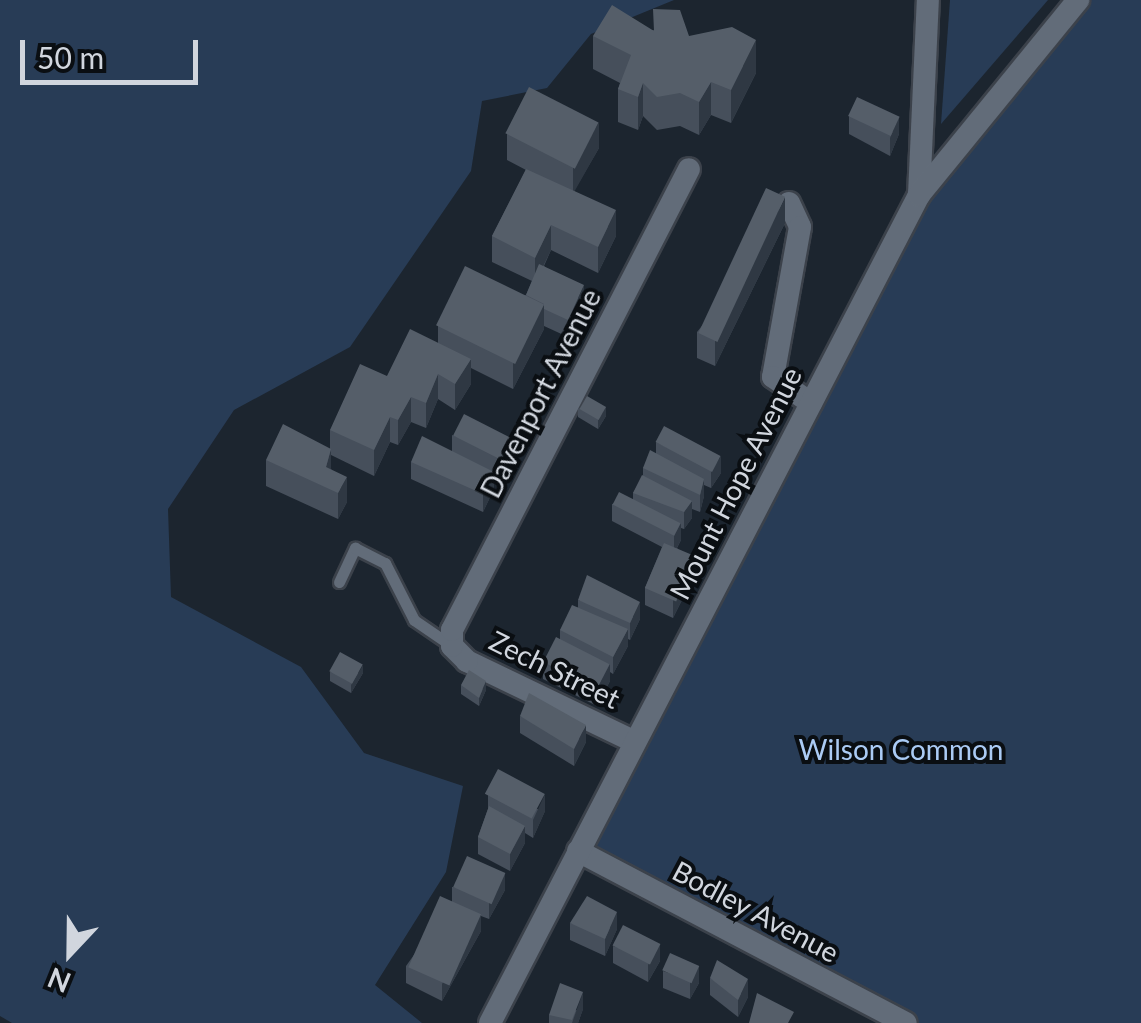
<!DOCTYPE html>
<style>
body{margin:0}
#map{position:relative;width:1141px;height:1023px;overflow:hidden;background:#1c252f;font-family:Lato,sans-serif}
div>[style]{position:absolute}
.green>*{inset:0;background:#283c56}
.roads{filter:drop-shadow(2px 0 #3c424b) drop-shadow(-2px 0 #3c424b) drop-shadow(0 2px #3c424b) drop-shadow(0 -2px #3c424b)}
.service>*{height:11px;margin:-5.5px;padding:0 5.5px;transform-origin:5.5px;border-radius:5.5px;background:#626c79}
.minor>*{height:22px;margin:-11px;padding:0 11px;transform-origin:11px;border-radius:11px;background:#626c79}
.wall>*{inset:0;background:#464f5b}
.shaded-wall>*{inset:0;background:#2f3843}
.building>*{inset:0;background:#555e69;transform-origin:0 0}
span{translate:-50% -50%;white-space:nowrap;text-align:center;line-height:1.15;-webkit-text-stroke:8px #0a0e12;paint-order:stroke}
.street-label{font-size:28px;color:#d1d6de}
.park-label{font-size:28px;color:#abcbf5}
.north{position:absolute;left:20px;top:903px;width:100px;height:100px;-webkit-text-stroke:8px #0a0e12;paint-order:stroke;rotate:202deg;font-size:28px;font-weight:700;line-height:40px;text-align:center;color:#d1d6de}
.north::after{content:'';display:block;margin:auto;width:35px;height:45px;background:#d1d6de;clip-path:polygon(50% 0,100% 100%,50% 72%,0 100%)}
.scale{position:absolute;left:20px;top:40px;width:178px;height:45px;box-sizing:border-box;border:5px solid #d1d6de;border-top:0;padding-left:12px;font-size:30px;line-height:35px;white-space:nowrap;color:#d1d6de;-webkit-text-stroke:8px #0a0e12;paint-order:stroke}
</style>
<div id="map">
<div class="green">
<i style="clip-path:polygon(0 0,674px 0,591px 34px,547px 88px,482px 101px,471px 171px,350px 347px,234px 410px,168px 509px,171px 597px,301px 667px,364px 753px,463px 786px,446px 872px,375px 985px,422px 1023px,12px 1023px,0 1016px)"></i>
<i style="clip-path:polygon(950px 0,1048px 0,941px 124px)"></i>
<i style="clip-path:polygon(1078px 0,1141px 0,1141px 1023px,906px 1023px,578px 851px,919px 195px)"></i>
</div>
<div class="roads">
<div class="service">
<i style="left:339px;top:582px;width:38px;rotate:-65deg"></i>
<i style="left:355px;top:548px;width:34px;rotate:27deg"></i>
<i style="left:385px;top:563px;width:64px;rotate:63deg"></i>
<i style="left:414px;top:620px;width:46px;rotate:34.4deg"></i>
</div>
<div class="minor">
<i style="left:919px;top:195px;width:195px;rotate:-87.4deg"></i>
<i style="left:789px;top:203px;width:26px;rotate:65deg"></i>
<i style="left:800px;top:227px;width:152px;rotate:100.2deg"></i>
<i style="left:773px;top:377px;width:46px;rotate:34.4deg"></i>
<i style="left:635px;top:742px;width:187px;rotate:-154.3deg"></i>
<i style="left:467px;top:661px;width:21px;rotate:-135deg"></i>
<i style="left:452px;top:646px;width:16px;rotate:-90deg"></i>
<i style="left:452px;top:630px;width:518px;rotate:-62.79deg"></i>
<i style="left:578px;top:851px;width:370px;rotate:27.7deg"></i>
<i style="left:490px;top:1023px;width:933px;rotate:-62.61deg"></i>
<i style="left:919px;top:195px;width:252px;rotate:-50.8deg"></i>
</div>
</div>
<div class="wall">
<i style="clip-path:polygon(653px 30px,689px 36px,756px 73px,731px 123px,711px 115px,699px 135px,680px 126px,657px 130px,643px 116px,638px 130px,618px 122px,618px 89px,620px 83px,593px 69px,593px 36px)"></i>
<i style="clip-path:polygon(849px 116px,899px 134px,890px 156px,849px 134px)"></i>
<i style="clip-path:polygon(507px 134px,599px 148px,574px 191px,616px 236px,598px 273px,551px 250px,544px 266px,584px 303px,568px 337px,544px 326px,544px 329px,513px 389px,471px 368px,471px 384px,455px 410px,438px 399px,426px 428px,411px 422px,398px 445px,390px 442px,374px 476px,331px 455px,331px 469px,347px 502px,338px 519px,266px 486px,266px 460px,330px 449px,330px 430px,387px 376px,438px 343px,438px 326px,526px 295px,532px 281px,492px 262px,492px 236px,526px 170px,507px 160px)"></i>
<i style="clip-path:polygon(785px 223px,715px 366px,697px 358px,697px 332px)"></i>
<i style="clip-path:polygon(578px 408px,606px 416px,598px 429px,578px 417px)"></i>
<i style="clip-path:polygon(452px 435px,513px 456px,504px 479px,494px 474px,494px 489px,483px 512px,411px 479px,411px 462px,452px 451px)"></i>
<i style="clip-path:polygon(656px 442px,721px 473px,711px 488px,704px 485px,704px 496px,700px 512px,692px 509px,692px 518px,684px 529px,681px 528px,681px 540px,677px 548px,695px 574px,673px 618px,645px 605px,645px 588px,662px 547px,612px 521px,612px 504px,633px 499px,633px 493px,643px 476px,643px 468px,656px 453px)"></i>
<i style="clip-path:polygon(578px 600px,640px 619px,630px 640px,628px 639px,628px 646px,613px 674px,610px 672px,610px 681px,597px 706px,543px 679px,543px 662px,560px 639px,560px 630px,578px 607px)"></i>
<i style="clip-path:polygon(330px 672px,363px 673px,351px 693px,330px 681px)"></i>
<i style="clip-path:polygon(461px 685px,486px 690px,479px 706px,461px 694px)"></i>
<i style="clip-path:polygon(520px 716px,586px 742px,574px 766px,520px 733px)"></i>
<i style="clip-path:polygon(488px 795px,545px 811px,533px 838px,525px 833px,525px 843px,510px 871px,478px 854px,478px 837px,488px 809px)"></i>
<i style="clip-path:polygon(452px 887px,505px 890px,489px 919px,481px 916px,481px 931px,442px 1001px,406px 983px,406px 966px,452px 902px)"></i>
<i style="clip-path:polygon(570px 923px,617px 929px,605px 956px,570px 940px)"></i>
<i style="clip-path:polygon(613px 946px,660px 961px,648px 982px,613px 963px)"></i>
<i style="clip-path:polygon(663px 971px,699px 983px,690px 999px,663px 988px)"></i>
<i style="clip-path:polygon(710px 978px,748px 997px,738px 1017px,710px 995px)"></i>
<i style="clip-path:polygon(583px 1009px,578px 1023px,549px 1023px,549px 1015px)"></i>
</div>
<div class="shaded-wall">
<i style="clip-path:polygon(756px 40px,756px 73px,731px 123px,731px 90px)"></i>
<i style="clip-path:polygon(711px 82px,711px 115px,699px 135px,699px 102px)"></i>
<i style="clip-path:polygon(643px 83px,643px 116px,638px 130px,638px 97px)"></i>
<i style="clip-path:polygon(899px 117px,899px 134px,890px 156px,890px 138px)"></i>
<i style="clip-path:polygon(599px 122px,599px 148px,573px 194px,573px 168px)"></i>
<i style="clip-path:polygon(785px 197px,785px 223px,715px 366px,715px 341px)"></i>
<i style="clip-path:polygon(616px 210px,616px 236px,598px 273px,598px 247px)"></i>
<i style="clip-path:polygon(551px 225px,551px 250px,535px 283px,535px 258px)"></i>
<i style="clip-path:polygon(584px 285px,584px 303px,568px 337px,568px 320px)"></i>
<i style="clip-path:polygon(544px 304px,544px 329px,513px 389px,513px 364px)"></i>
<i style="clip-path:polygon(471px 359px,471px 384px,455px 410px,455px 384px)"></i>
<i style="clip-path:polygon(438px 374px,438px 399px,426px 428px,426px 403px)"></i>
<i style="clip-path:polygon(411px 397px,411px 422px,398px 445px,398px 420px)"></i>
<i style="clip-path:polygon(606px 407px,606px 416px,598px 429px,598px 420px)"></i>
<i style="clip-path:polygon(390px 417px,390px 442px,374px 476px,374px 450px)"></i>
<i style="clip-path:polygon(513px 439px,513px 456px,504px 479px,504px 462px)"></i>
<i style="clip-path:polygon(331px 449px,331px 475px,326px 467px)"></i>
<i style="clip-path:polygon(721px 456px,721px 473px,711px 488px,711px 471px)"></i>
<i style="clip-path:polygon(494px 472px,494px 489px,483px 512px,483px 494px)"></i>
<i style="clip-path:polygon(347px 477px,347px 502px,338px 519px,338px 493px)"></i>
<i style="clip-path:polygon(704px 479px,704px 496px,700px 512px,700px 495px)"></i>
<i style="clip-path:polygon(692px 501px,692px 518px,684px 529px,684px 512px)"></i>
<i style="clip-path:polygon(681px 523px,681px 540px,674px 553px,674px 536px)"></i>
<i style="clip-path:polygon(695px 556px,695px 574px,673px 618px,673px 601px)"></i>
<i style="clip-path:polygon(640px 602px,640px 619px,630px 640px,630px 623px)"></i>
<i style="clip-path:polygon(628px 629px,628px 646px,613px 674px,613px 657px)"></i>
<i style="clip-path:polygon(610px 664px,610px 681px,597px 706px,597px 688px)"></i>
<i style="clip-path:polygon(363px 665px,363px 673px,351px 693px,351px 685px)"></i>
<i style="clip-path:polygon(486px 681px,486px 690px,479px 706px,479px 698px)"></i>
<i style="clip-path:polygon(586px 725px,586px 742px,574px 766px,574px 749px)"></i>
<i style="clip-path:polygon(545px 794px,545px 811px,533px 838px,533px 820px)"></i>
<i style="clip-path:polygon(525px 826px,525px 843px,510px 871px,510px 854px)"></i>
<i style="clip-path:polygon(505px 873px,505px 890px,489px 919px,489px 902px)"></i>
<i style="clip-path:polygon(617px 912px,617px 929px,605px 956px,605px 939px)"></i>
<i style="clip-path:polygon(481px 914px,481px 931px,442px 1001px,442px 984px)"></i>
<i style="clip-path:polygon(660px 944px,660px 961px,648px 982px,648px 965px)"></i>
<i style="clip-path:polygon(699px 966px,699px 983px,690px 999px,690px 982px)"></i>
<i style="clip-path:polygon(748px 979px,748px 997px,738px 1017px,738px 1000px)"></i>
<i style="clip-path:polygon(583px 992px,583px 1009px,578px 1023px,572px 1023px)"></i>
</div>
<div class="building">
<i style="clip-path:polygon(612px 5px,654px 31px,653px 9px,680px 10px,689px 36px,732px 27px,756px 40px,731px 90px,711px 82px,699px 102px,680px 93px,657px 97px,643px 83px,638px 97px,618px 89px,631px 55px,593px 36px)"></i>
<i style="left:529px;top:87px;width:78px;height:52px;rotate:27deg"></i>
<i style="left:857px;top:97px;width:47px;height:21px;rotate:25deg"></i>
<i style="clip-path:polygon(526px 169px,616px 210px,598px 247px,551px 225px,535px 258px,492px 236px)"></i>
<i style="left:766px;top:188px;width:21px;height:160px;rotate:25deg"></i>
<i style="clip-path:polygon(539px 264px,584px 285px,568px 320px,544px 309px,544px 304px,526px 295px)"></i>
<i style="left:465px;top:266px;width:88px;height:66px;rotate:26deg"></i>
<i style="clip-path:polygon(410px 329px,471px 359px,455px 384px,438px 374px,426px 403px,411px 397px,398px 420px,390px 417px,374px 450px,330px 430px,360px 364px,387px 376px)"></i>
<i style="left:587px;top:396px;width:22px;height:15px;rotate:30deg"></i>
<i style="left:464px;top:414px;width:55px;height:24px;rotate:27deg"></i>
<i style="clip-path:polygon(283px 424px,331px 449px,326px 467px,347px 477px,338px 493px,266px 460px)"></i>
<i style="left:664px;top:426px;width:64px;height:18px;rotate:28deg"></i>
<i style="clip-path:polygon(422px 436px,494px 472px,483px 494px,411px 462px)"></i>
<i style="clip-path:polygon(650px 450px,704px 479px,700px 495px,643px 468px)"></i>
<i style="clip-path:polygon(642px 475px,692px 501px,684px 512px,633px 493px)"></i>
<i style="left:619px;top:492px;width:69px;height:14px;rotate:27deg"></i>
<i style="left:664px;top:543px;width:34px;height:49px;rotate:23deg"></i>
<i style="clip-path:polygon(587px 575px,640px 602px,630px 623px,578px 600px)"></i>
<i style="clip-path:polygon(572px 605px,628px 629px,613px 657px,560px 630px)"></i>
<i style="left:556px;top:637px;width:60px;height:28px;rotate:27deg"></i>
<i style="left:340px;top:652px;width:26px;height:22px;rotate:29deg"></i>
<i style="clip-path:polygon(469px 670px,486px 681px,479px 698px,461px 685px)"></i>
<i style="clip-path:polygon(529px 693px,586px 725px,574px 749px,520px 716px)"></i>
<i style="left:498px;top:769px;width:53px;height:28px;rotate:28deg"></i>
<i style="clip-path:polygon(489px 806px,525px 826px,510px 854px,478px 837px)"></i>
<i style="left:467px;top:856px;width:42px;height:34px;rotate:24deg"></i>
<i style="left:440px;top:896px;width:45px;height:78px;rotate:24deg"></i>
<i style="clip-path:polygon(587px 896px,617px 912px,605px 939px,570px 923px)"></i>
<i style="left:623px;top:925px;width:42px;height:23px;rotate:27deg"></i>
<i style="left:670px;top:953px;width:32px;height:19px;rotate:24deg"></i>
<i style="clip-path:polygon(717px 960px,748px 979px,738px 1000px,710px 978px)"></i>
<i style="clip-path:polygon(560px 983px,583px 992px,572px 1020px,549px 1015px)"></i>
<i style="clip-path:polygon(757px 993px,794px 1012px,788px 1023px,749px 1023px)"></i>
</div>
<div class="street-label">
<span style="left:540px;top:393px;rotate:-63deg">Davenport Avenue</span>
<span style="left:735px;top:483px;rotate:-63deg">Mount Hope Avenue</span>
<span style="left:555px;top:669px;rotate:26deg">Zech Street</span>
<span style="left:756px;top:911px;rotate:28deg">Bodley Avenue</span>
</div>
<div class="park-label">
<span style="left:901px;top:749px">Wilson Common</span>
</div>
<div class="north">N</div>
<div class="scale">50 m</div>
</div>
